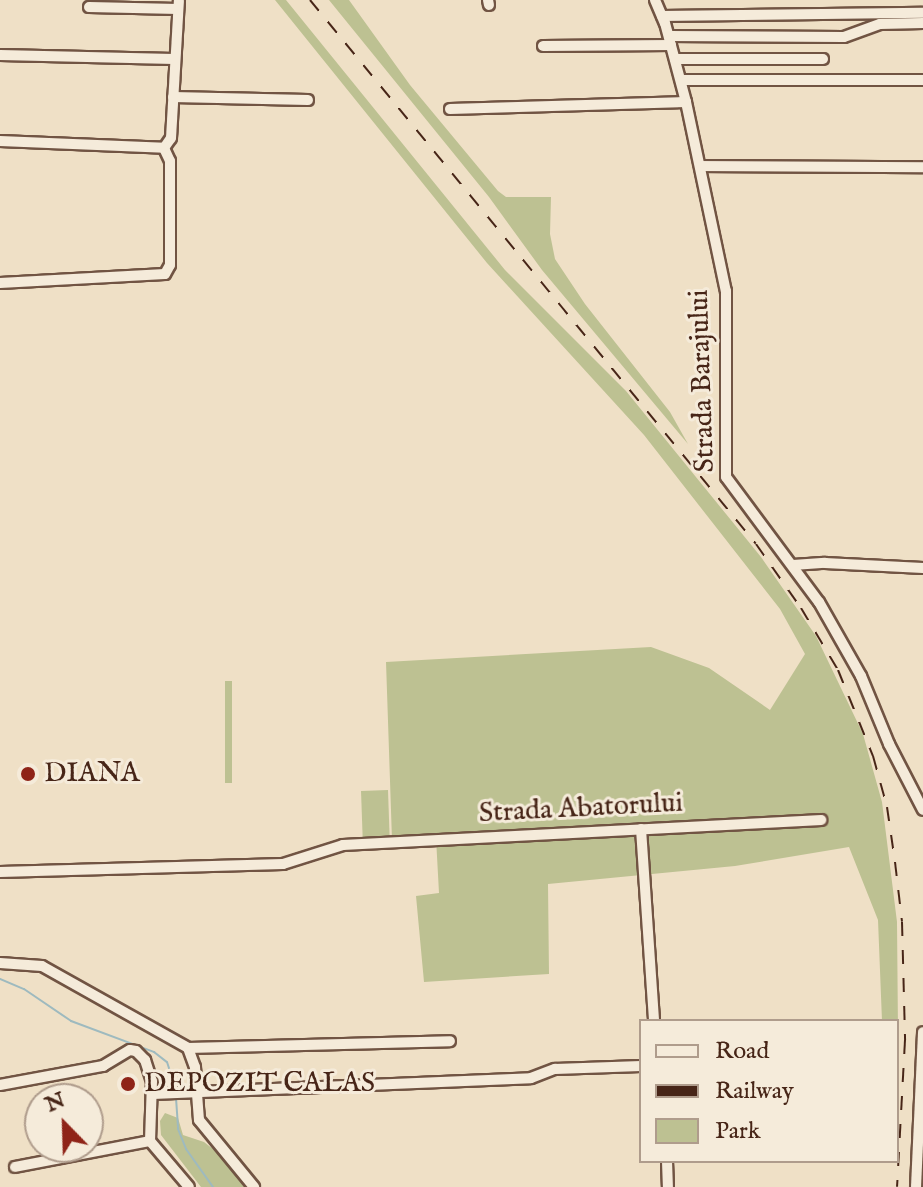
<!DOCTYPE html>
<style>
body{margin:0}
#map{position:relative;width:923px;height:1187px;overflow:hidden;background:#efe0c6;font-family:"IM FELL English",serif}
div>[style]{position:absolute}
.green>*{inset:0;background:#bdc192;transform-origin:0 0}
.stream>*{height:2px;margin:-1px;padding:0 1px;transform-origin:1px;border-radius:1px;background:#9ebabf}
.roads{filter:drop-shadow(2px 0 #715443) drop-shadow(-2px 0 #715443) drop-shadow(0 2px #715443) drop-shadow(0 -2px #715443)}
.minor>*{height:10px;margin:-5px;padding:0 5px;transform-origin:5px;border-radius:5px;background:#f5ebda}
.rail>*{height:2px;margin-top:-1px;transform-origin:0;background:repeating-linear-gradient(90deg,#472517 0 14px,transparent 0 28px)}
.dots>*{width:22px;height:22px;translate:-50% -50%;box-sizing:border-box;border:4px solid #f5ebda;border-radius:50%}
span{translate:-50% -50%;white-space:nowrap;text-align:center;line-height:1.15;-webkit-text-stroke:6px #f5ebda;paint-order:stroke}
.street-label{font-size:28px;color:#472517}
.poi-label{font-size:28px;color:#472517}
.left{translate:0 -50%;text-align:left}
.legend{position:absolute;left:639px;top:1019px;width:260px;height:144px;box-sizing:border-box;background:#f5ebda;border:2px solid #af9c8c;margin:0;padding:10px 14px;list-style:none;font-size:24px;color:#472517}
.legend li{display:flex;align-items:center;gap:16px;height:40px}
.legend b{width:40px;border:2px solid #af9c8c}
.north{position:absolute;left:24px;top:1083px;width:80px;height:80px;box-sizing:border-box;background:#f5ebda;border:2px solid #af9c8c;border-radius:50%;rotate:337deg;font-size:22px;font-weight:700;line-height:32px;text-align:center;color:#472517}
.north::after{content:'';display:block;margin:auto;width:28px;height:36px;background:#8f2418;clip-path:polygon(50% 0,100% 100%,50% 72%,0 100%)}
</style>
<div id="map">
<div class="green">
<i style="clip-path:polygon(275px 0,286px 0,505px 270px,626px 391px,761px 557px,816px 636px,863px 734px,882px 802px,897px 922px,898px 1030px,897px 1068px,897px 1021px,882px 1021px,878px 920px,849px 847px,735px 866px,548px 884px,549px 974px,424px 982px,416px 896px,439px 893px,436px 838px,392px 840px,386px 662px,651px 647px,709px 668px,770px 710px,805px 654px,780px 609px,644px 435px,487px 263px)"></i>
<i style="clip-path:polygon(329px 0,349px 0,410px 85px,498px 191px,506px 197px,551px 197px,550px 234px,555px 259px,585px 304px,670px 412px,688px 444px,542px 270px,489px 197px)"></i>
<i style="left:225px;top:681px;width:7px;height:102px"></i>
<i style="left:388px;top:790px;width:47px;height:27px;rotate:88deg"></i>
<i style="clip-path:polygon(165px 1113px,178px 1118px,183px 1135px,204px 1142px,222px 1156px,248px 1187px,201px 1187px,161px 1135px,160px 1121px)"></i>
</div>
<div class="stream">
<i style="left:0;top:979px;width:26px;rotate:23deg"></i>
<i style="left:24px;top:989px;width:57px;rotate:34.2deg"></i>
<i style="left:71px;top:1021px;width:89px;rotate:20.5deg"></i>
<i style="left:154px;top:1052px;width:16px;rotate:38deg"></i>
<i style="left:167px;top:1062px;width:26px;rotate:72deg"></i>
<i style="left:176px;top:1098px;width:31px;rotate:86deg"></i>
<i style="left:178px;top:1129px;width:22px;rotate:68deg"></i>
<i style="left:186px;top:1149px;width:47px;rotate:54.6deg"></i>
</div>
<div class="roads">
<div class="minor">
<i style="left:488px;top:0;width:5px;rotate:79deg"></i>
<i style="left:655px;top:0;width:25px;rotate:67deg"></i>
<i style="left:665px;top:23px;width:82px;rotate:75.1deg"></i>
<i style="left:686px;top:102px;width:193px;rotate:78.1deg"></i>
<i style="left:726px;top:291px;width:186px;rotate:90deg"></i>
<i style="left:726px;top:477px;width:156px;rotate:53.4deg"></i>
<i style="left:819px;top:602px;width:85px;rotate:60.4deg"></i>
<i style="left:861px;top:676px;width:74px;rotate:67.6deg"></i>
<i style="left:889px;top:744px;width:74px;rotate:62.7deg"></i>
<i style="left:89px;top:7px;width:89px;rotate:1.3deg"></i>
<i style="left:662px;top:16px;width:261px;rotate:-0.7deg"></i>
<i style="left:669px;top:36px;width:175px;rotate:0.3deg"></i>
<i style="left:844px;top:37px;width:38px;rotate:-20deg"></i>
<i style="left:880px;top:24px;width:43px;rotate:-1.3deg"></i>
<i style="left:543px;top:46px;width:128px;rotate:-0.4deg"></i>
<i style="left:0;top:55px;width:174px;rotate:1.3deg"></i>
<i style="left:675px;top:59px;width:148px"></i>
<i style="left:681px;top:80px;width:242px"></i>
<i style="left:173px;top:97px;width:135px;rotate:1.3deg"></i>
<i style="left:450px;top:109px;width:236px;rotate:-1.7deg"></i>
<i style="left:0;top:141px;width:164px;rotate:2.4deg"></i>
<i style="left:164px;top:148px;width:12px;rotate:-55deg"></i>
<i style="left:171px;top:138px;width:138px;rotate:-86.7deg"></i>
<i style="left:701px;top:166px;width:222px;rotate:0.3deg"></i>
<i style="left:0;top:283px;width:165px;rotate:-3.1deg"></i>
<i style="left:165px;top:274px;width:10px;rotate:-61deg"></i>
<i style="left:170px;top:265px;width:104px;rotate:-90deg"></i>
<i style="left:170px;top:161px;width:14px;rotate:-115deg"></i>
<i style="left:793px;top:565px;width:32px;rotate:-4deg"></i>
<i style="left:825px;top:563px;width:98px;rotate:2.9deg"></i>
<i style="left:641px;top:829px;width:192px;rotate:86.1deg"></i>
<i style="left:0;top:872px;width:283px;rotate:-1.6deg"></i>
<i style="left:283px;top:864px;width:63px;rotate:-17.6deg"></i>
<i style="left:343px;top:845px;width:479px;rotate:-3deg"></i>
<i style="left:0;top:963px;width:42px;rotate:4.1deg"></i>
<i style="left:42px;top:966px;width:167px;rotate:29.3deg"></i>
<i style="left:188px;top:1048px;width:20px;rotate:70deg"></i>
<i style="left:195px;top:1067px;width:53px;rotate:85.7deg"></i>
<i style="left:199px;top:1120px;width:87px;rotate:50.6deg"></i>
<i style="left:188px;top:1048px;width:262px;rotate:-1.5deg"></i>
<i style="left:0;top:1085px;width:105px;rotate:-10.5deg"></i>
<i style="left:103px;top:1066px;width:31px;rotate:-31deg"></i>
<i style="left:130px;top:1050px;width:6px;rotate:9deg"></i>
<i style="left:136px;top:1051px;width:13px;rotate:45deg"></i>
<i style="left:145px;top:1060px;width:22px;rotate:72deg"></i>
<i style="left:152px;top:1081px;width:60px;rotate:91.9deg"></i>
<i style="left:150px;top:1141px;width:60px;rotate:49.7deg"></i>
<i style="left:153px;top:1094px;width:378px;rotate:-2.4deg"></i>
<i style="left:531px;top:1078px;width:26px;rotate:-21deg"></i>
<i style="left:555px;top:1069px;width:86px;rotate:-2deg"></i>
<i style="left:667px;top:1161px;width:26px;rotate:88deg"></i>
<i style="left:15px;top:1167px;width:137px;rotate:-10.9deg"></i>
<i style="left:916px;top:1187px;width:155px;rotate:-87.4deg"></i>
</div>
</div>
<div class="rail">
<i style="left:310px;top:0;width:703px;rotate:50.65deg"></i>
<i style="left:756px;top:544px;width:78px;rotate:54.9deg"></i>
<i style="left:801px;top:608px;width:72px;rotate:59.2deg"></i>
<i style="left:838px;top:670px;width:93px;rotate:67.9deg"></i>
<i style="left:873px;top:756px;width:53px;rotate:74.6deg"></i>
<i style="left:887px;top:807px;width:56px;rotate:81.7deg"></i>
<i style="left:895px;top:862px;width:60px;rotate:83.3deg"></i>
<i style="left:902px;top:922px;width:118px;rotate:88.5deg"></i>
<i style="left:905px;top:1040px;width:147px;rotate:93.1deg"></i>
</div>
<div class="dots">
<i style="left:28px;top:774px;background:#8f2418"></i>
<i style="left:128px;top:1084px;background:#8f2418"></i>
</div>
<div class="street-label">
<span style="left:703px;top:381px;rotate:-92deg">Strada Barajului</span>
<span style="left:581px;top:809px;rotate:-3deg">Strada Abatorului</span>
</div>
<div class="poi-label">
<span class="left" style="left:44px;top:774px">DIANA</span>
<span class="left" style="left:144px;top:1084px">DEPOZIT CALAS</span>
</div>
<ul class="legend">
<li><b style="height:10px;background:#f5ebda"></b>Road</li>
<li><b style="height:10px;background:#472517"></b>Railway</li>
<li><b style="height:22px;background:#bdc192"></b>Park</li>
</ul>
<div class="north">N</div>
</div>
